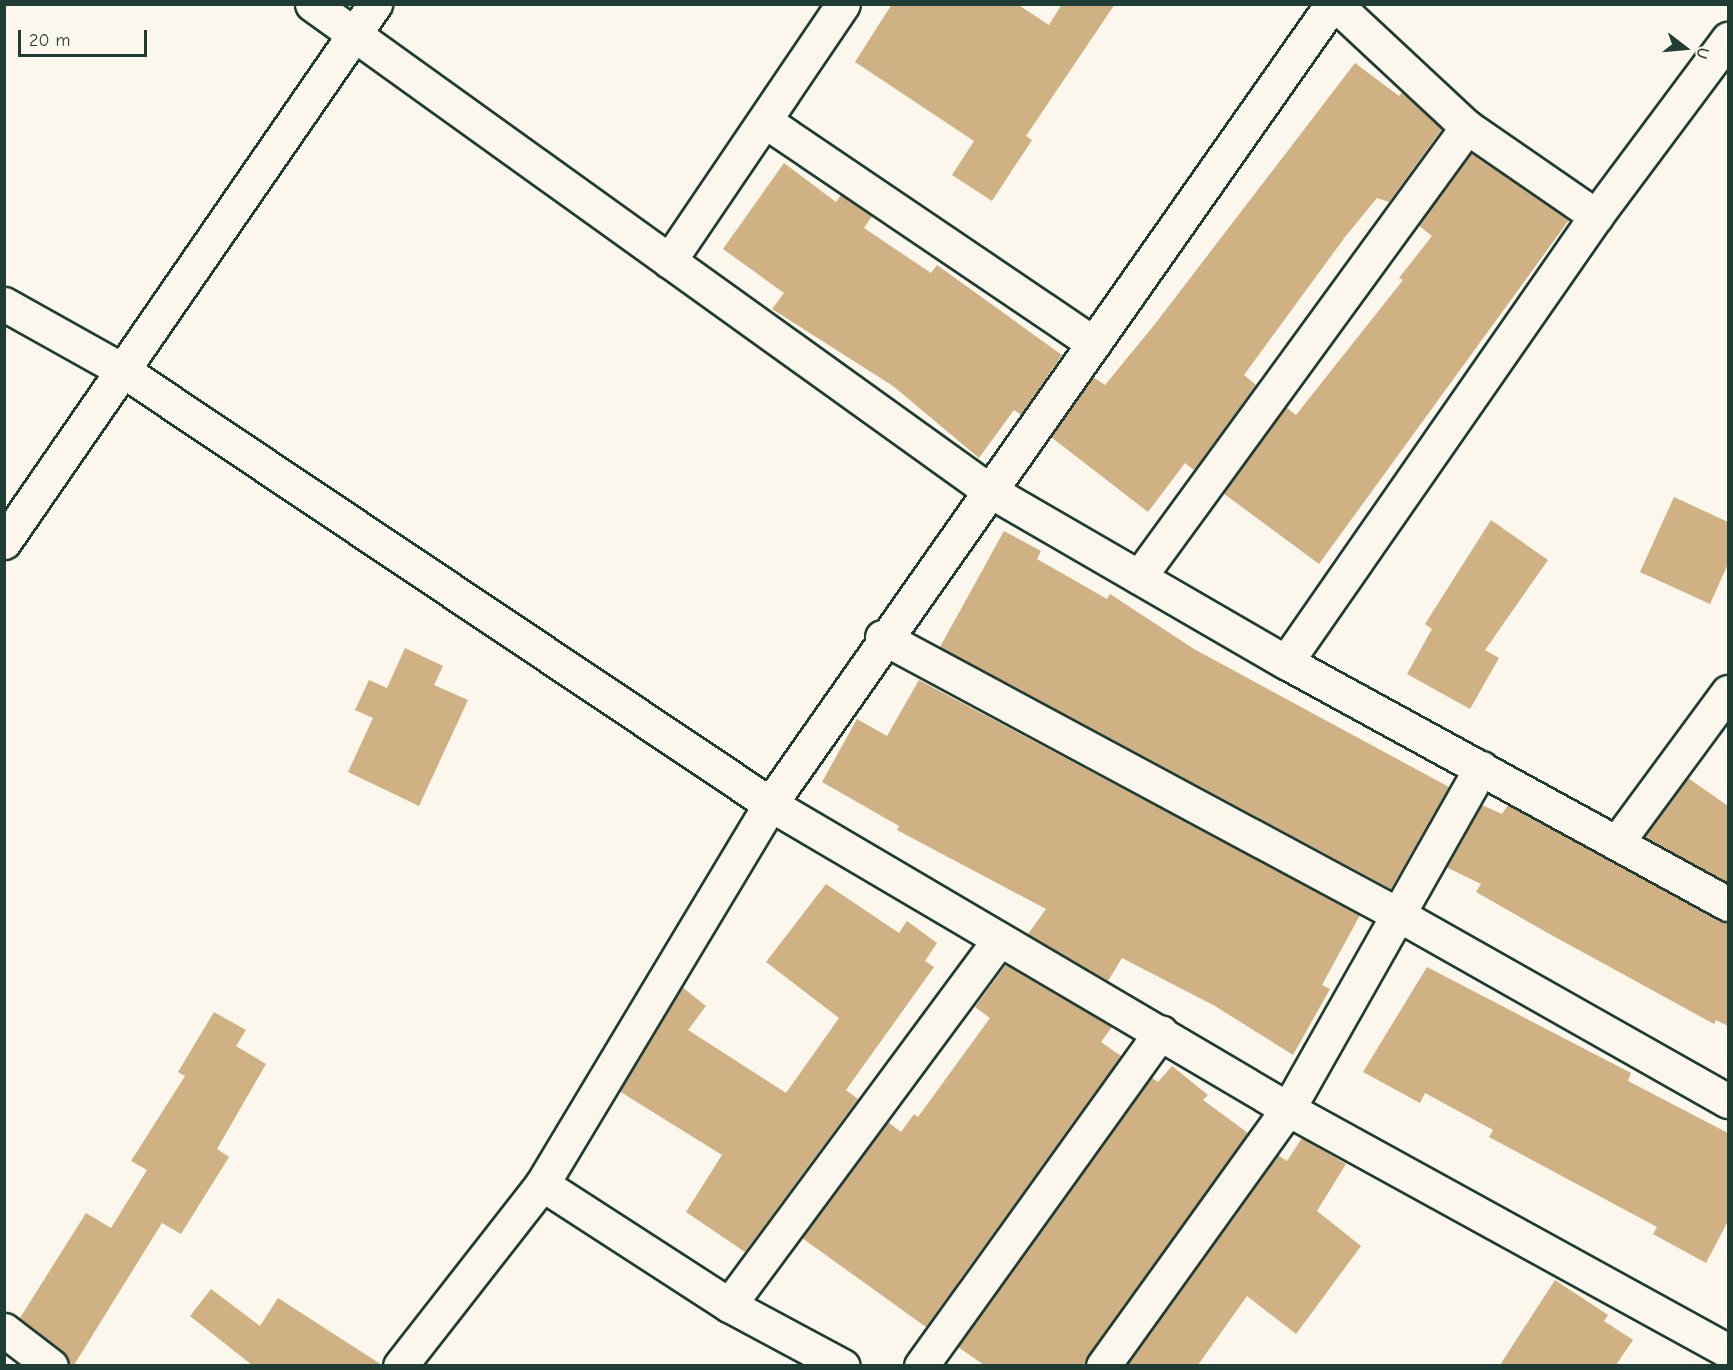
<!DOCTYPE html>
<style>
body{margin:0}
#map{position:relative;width:1733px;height:1370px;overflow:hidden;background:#fbf7ec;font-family:"Comic Neue",sans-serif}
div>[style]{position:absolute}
.building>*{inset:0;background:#cfb183}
.roads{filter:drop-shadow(2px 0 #1f3d34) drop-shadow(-2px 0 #1f3d34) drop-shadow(0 2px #1f3d34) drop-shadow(0 -2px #1f3d34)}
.minor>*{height:33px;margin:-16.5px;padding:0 16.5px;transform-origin:16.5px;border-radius:16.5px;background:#fbf7ec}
span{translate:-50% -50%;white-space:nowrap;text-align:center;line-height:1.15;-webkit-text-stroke:4.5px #fbf7ec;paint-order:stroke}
.frame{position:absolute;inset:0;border:6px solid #1f3d34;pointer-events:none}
.north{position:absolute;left:1655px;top:18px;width:60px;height:60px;-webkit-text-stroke:4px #fbf7ec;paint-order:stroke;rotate:106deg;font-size:16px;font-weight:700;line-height:24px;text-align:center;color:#1f3d34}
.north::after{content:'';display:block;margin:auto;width:21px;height:27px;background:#1f3d34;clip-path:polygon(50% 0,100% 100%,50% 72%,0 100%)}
.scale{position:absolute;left:18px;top:30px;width:129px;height:27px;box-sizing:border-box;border:3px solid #1f3d34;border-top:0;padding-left:8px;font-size:18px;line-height:21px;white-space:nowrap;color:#1f3d34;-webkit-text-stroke:4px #fbf7ec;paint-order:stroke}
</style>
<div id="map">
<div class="building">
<i style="clip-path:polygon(892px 4px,1017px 4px,1049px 25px,1062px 4px,1115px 4px,1026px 136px,1032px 140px,992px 201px,952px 175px,974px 141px,855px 62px)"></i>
<i style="clip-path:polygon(1355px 63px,1399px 96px,1402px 92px,1442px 129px,1389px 202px,1377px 198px,1345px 237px,1244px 375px,1256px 385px,1194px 470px,1185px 463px,1148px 512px,1051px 437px,1093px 377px,1105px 385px,1155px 324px)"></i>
<i style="clip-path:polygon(1471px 153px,1569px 220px,1319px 564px,1223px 493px,1286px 407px,1296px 415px,1403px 280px,1399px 278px,1432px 236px,1418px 225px)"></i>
<i style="clip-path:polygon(784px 163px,836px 202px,841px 195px,872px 216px,864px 228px,931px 273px,937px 265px,1062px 355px,1021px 415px,1014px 410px,979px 458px,893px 386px,772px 309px,784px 293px,723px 249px)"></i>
<i style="clip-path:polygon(1674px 497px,1728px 522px,1728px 564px,1710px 604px,1640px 572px)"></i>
<i style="clip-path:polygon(1491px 520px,1548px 560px,1485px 650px,1499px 658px,1470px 709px,1407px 674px,1432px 629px,1425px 624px)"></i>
<i style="clip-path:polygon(1004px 531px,1041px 551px,1037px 559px,1107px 599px,1110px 594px,1194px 649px,1449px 787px,1391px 889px,940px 647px)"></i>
<i style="clip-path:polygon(405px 648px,443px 666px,434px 685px,468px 700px,419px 806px,348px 772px,373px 718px,355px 710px,369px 680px,387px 688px)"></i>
<i style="clip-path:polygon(919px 680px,1360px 915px,1322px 985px,1330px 989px,1293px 1055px,1215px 1006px,1122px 958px,1108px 981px,1028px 934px,1046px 909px,897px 830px,899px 826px,822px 782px,857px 719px,887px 736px)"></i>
<i style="clip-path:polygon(1688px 778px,1728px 806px,1728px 883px,1644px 837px)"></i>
<i style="clip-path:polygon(1482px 805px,1502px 814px,1508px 805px,1728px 923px,1728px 1026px,1716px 1020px,1714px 1024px,1546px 932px,1476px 892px,1481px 884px,1446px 867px)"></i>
<i style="clip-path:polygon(826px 884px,899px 933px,907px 921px,937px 943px,925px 961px,934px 967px,846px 1090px,858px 1099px,745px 1252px,686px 1212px,722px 1155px,619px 1091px,682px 987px,706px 1006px,688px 1030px,786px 1093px,839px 1018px,766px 962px)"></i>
<i style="clip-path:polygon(1006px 965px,1112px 1027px,1101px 1042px,1121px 1056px,926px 1327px,802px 1238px,888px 1122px,901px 1132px,914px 1114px,918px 1117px,990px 1018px,975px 1007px)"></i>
<i style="clip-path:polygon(1427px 967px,1631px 1073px,1628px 1081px,1728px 1133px,1728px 1221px,1706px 1263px,1653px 1234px,1657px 1227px,1489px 1137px,1493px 1130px,1425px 1093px,1420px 1103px,1363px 1072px)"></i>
<i style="clip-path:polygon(214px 1012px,246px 1030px,236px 1046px,266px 1064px,217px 1149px,229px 1157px,181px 1234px,162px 1223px,74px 1365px,69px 1365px,62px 1351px,20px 1318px,86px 1213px,111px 1228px,147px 1170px,131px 1161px,185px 1076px,178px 1072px)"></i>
<i style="clip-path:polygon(1172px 1066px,1208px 1095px,1203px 1100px,1248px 1133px,1084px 1365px,984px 1365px,958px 1347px,1151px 1077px,1158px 1082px)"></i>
<i style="clip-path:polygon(1302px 1138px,1346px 1164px,1317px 1211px,1361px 1246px,1319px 1303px,1296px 1334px,1247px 1296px,1198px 1365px,1126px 1365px,1278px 1155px,1287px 1161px)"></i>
<i style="clip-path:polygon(1555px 1280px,1608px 1315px,1604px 1321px,1633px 1340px,1616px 1365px,1500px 1365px)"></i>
<i style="clip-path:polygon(211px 1289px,260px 1326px,278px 1298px,382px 1365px,252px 1365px,190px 1316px)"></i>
</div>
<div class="roads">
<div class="minor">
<i style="left:312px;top:4px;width:831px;rotate:35.7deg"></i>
<i style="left:987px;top:489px;width:345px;rotate:30.1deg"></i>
<i style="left:1286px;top:662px;width:504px;rotate:28.7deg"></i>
<i style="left:1335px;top:4px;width:180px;rotate:43deg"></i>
<i style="left:1467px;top:127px;width:157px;rotate:34.6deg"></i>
<i style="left:765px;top:121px;width:397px;rotate:34.1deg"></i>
<i style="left:669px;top:261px;width:310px;rotate:-55.9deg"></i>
<i style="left:4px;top:304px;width:137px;rotate:29.2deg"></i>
<i style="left:124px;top:371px;width:778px;rotate:33.83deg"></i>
<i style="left:770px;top:804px;width:601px;rotate:30.49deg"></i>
<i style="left:1288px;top:1109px;width:502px;rotate:28.81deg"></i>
<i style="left:4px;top:542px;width:654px;rotate:-55.41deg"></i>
<i style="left:1139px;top:577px;width:557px;rotate:-53.91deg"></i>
<i style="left:882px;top:637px;width:587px;rotate:28.27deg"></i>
<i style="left:1399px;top:915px;width:378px;rotate:29.5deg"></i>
<i style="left:1286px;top:662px;width:543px;rotate:-55.2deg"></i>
<i style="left:1596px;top:216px;width:221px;rotate:-53.3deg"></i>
<i style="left:1618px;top:841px;width:185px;rotate:-53.6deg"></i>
<i style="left:542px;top:1184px;width:223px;rotate:32.9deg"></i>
<i style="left:729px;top:1305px;width:129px;rotate:28.2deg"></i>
<i style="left:729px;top:1305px;width:454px;rotate:-53.5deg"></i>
<i style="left:4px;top:1330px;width:59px;rotate:37.5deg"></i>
<i style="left:400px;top:1366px;width:231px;rotate:-52deg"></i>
<i style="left:542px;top:1184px;width:443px;rotate:-59deg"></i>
<i style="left:770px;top:804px;width:978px;rotate:-54.91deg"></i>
<i style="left:921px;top:1366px;width:411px;rotate:-54.3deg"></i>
<i style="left:1103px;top:1366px;width:317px;rotate:-54.3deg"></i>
<i style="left:1288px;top:1109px;width:392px;rotate:-60.5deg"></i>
</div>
</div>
<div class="frame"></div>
<div class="north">U</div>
<div class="scale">20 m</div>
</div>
